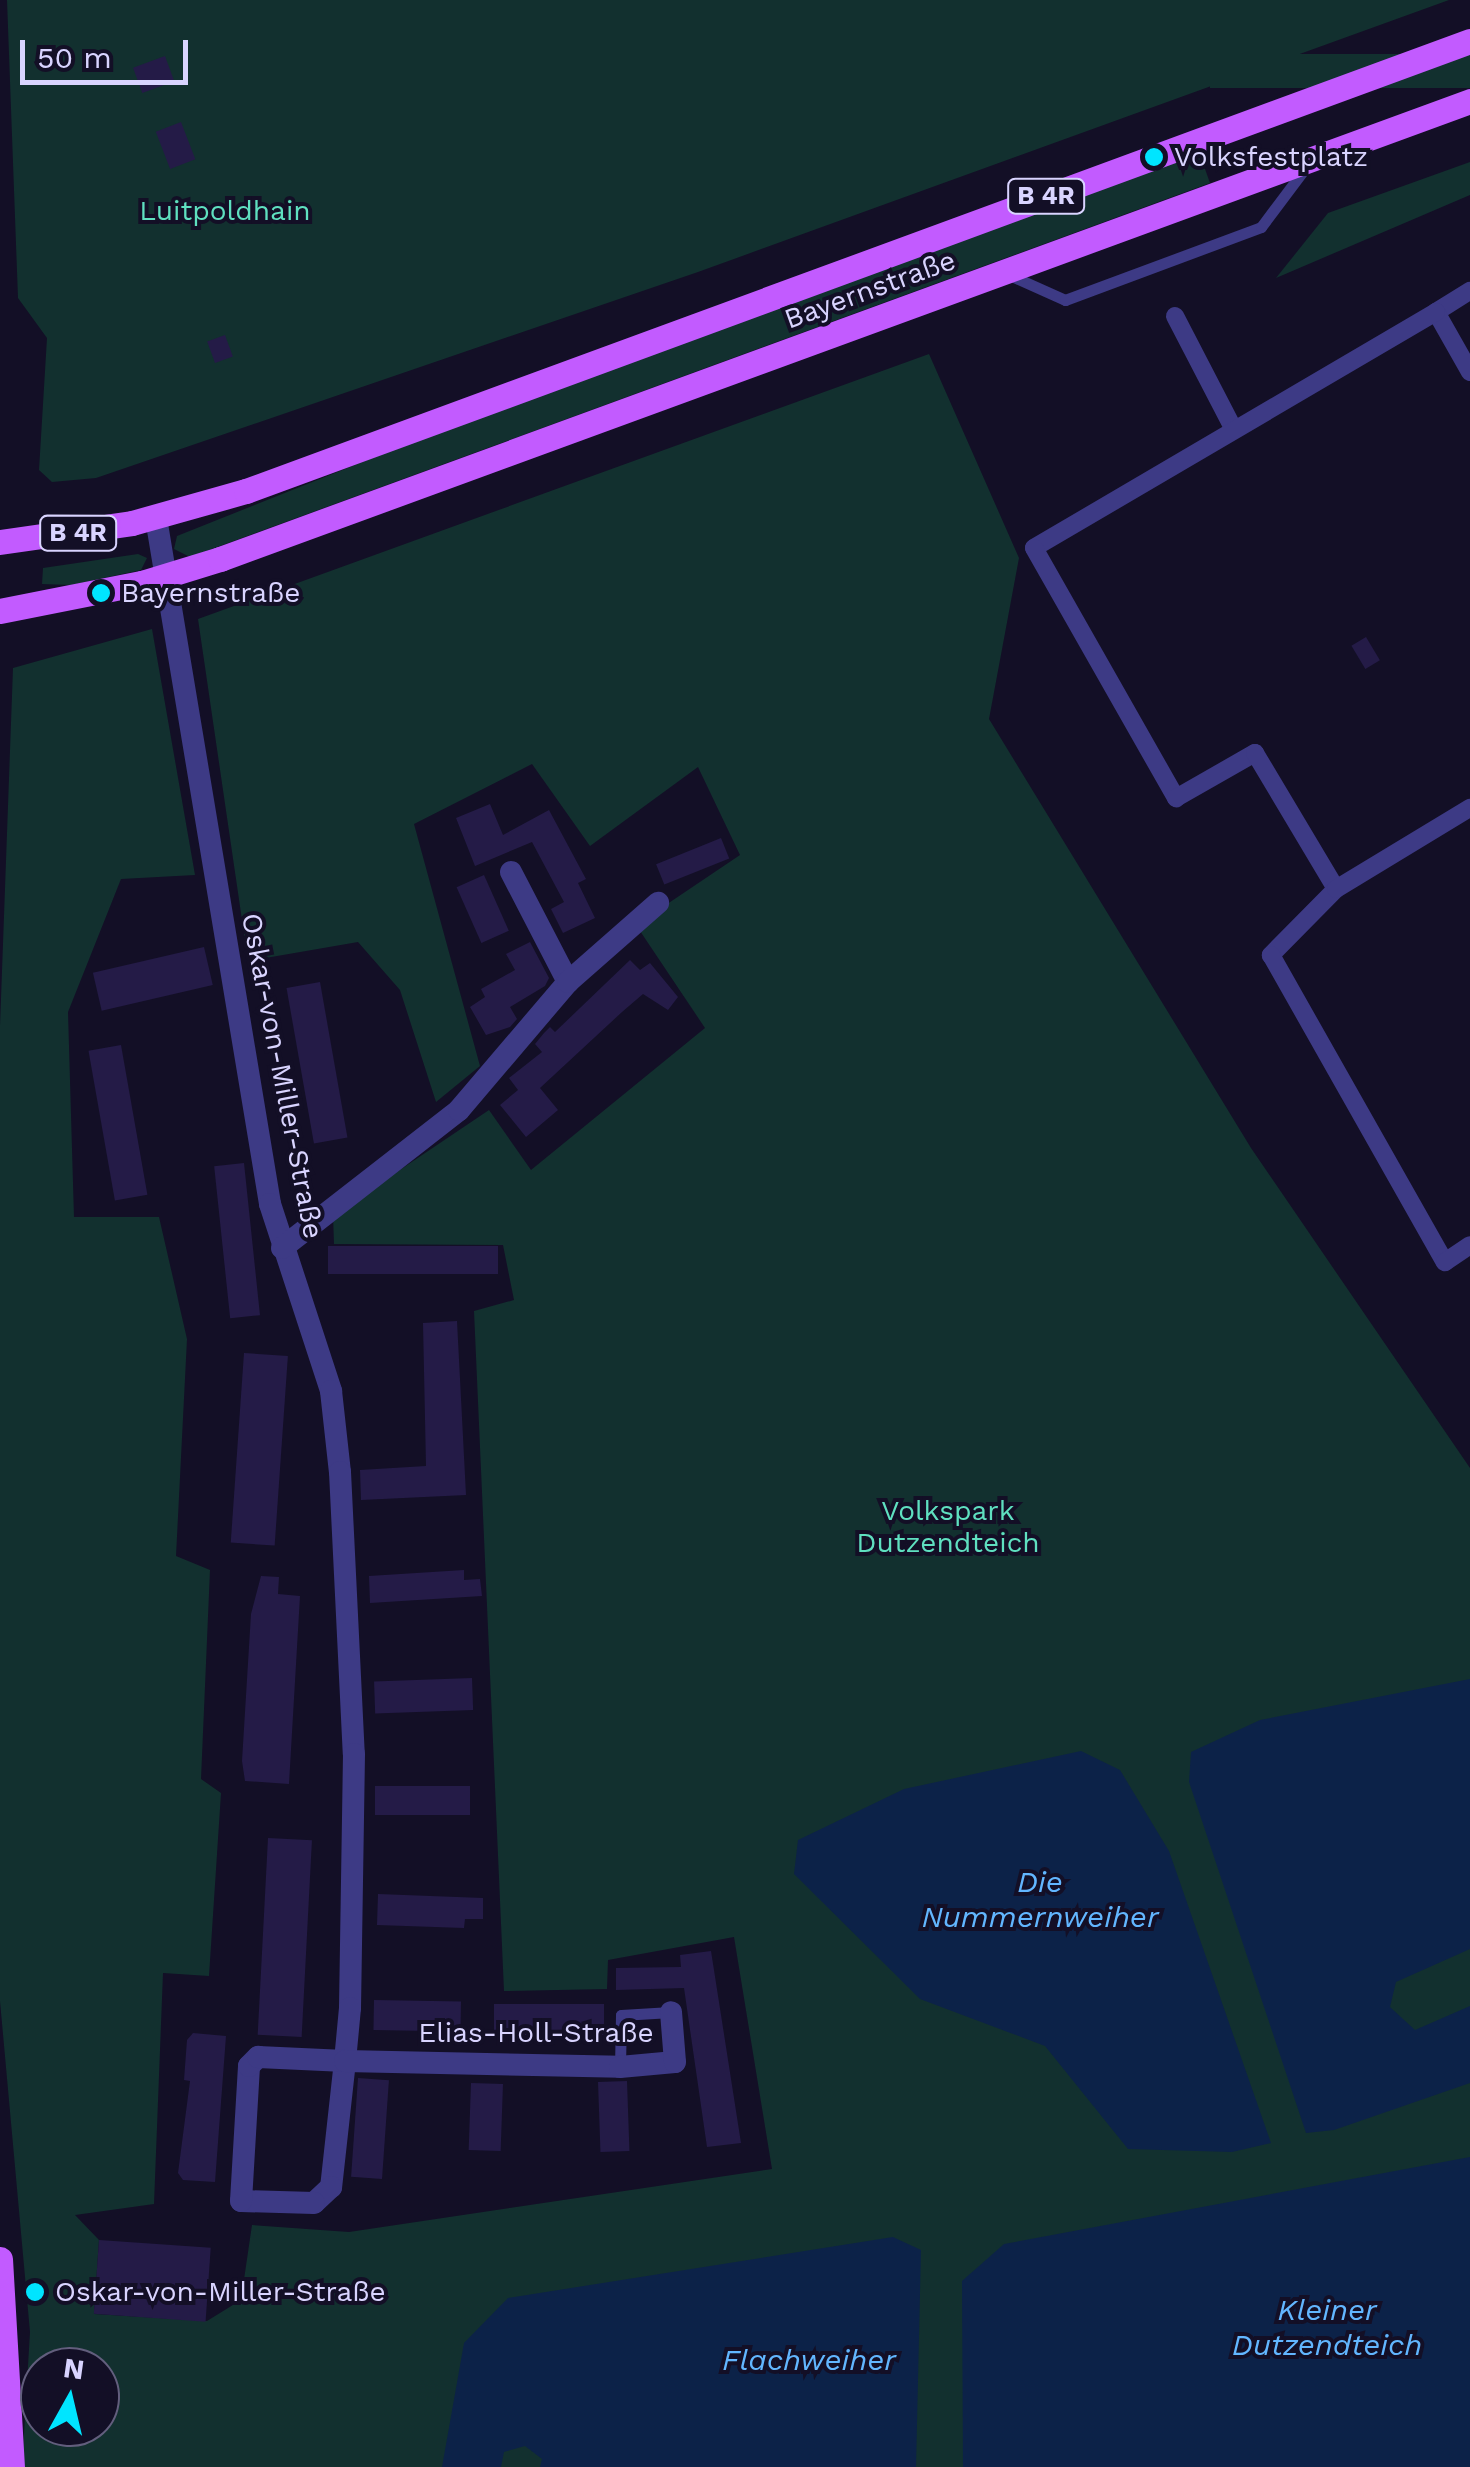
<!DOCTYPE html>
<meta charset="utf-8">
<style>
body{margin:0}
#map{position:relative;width:1470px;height:2467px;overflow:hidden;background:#130f26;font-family:"Work Sans",sans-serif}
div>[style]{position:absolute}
.green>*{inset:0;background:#12302f;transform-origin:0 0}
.water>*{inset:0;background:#0c2248}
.building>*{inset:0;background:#241b47;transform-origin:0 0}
.service>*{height:11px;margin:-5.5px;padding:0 5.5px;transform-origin:5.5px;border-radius:5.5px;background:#3d3a85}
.pedestrian>*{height:18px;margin:-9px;padding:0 9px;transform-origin:9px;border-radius:9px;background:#3d3a85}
.minor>*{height:22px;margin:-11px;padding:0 11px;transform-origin:11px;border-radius:11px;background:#3d3a85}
.primary>*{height:25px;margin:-12.5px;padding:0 12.5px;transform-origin:12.5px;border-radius:12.5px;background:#c25bff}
.dots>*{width:28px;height:28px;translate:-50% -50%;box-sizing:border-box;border:5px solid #130f26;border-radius:50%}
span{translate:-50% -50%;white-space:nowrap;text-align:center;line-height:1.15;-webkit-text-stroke:8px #130f26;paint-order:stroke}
.shield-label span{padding:2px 8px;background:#130f26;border:2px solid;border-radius:8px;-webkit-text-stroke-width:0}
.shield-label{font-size:25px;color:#d9d4ff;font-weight:700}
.poi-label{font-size:28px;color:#d9d4ff}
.left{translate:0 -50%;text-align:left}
.park-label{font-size:28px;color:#5fe0c0}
.street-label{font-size:28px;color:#d9d4ff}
.water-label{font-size:30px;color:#62b6ff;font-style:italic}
.north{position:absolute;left:20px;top:2347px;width:100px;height:100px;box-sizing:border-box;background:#130f26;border:2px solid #625e7d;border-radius:50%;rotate:8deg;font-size:28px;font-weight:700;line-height:40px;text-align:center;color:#d9d4ff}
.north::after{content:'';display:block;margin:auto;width:35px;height:45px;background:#00e5ff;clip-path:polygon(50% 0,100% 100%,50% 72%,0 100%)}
.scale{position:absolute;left:20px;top:40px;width:168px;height:45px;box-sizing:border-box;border:5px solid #d9d4ff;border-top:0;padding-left:12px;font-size:30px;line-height:35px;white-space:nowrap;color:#d9d4ff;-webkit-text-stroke:8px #130f26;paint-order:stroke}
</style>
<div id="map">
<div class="green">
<i style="clip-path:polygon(7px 0,1449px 0,698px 272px,96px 478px,52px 482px,39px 470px,47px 338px,18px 298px)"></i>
<i style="left:1470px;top:54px;width:34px;height:260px;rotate:90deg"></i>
<i style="clip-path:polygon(1199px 152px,1210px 183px,190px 557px,174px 549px,177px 536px,455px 425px)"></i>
<i style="clip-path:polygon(1470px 162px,1470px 195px,1276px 278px,1328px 213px)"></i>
<i style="clip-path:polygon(evenodd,929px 354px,1019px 558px,989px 719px,1251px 1148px,1470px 1468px,1470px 2467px,22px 2467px,30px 2332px,0 2001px,0 1026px,13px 668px,152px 629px,195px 875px,121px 879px,68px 1012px,74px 1217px,159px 1217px,187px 1339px,176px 1556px,210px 1570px,201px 1779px,221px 1793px,209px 1976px,163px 1973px,154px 2204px,75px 2215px,99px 2240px,94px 2314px,207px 2321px,241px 2300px,252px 2225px,349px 2232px,772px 2169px,734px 1937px,608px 1960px,607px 1989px,504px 1991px,474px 1311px,514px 1300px,503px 1245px,334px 1244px,333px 1215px,489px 1110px,531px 1170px,705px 1028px,636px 925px,740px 855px,698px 767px,590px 846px,532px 764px,414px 824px,480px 1066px,436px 1102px,400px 990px,358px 942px,248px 961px,198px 619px,929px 354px,40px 2367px,100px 2367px,100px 2427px,40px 2427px,40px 2367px)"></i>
<i style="clip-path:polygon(138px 554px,147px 558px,141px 570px,71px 585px,42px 584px,43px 568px)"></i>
</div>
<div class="water">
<i style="clip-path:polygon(1470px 1679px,1470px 1949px,1396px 1982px,1390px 2007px,1415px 2030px,1470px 2006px,1470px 2083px,1334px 2130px,1306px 2133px,1189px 1782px,1191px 1752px,1260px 1720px)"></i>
<i style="clip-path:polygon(1081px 1751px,1120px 1770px,1169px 1851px,1271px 2143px,1232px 2152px,1128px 2149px,1045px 2046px,920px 1999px,794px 1874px,798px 1840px,904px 1789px)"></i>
<i style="clip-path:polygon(1470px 2157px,1470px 2467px,963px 2467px,962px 2281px,1004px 2244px)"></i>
<i style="clip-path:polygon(893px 2237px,921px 2250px,916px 2467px,540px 2467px,542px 2459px,525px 2446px,504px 2452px,501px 2467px,442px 2467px,464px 2343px,508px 2298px)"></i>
</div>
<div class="building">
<i style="left:165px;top:56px;width:27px;height:34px;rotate:70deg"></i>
<i style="left:181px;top:122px;width:40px;height:27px;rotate:69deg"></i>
<i style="left:225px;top:335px;width:23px;height:19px;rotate:70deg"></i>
<i style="left:1366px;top:637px;width:27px;height:17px;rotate:59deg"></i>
<i style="clip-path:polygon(490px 804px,503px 835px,549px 810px,586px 879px,578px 883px,595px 918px,563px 933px,551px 909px,564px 902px,532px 842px,475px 866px,456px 818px)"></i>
<i style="left:721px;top:838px;width:22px;height:70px;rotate:68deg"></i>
<i style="left:484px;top:875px;width:61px;height:30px;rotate:66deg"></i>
<i style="clip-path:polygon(530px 942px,549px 978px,545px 986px,510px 1007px,517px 1019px,510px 1027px,486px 1035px,470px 1007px,485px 997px,481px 989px,515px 970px,506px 954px)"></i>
<i style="left:204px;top:947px;width:39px;height:114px;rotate:77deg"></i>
<i style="clip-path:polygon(630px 960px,640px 970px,650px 963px,678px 997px,668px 1010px,643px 994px,622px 1012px,540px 1088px,558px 1110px,526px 1137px,500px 1105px,518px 1090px,509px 1078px,542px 1052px,535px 1044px,544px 1033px,550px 1027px,555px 1032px)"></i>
<i style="left:320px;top:982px;width:158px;height:34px;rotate:80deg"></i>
<i style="left:121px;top:1045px;width:152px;height:33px;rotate:80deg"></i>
<i style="left:244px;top:1163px;width:153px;height:30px;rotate:84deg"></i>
<i style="left:328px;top:1246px;width:170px;height:28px"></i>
<i style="clip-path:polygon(457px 1321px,466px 1495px,361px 1500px,360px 1470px,426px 1466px,423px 1323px)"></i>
<i style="left:244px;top:1353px;width:44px;height:190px;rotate:4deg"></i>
<i style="clip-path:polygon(464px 1570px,464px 1580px,480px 1579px,482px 1596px,370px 1603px,369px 1576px)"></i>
<i style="clip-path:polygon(261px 1576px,279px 1577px,278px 1594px,300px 1596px,289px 1784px,245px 1781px,242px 1761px,251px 1614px)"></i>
<i style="left:472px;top:1678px;width:32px;height:98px;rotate:88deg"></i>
<i style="left:470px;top:1786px;width:29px;height:95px;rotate:90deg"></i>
<i style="left:268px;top:1838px;width:44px;height:197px;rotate:3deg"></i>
<i style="clip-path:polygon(378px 1894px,483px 1898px,483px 1919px,465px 1919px,464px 1928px,377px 1925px)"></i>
<i style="clip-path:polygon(711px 1951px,741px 2143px,707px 2147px,684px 1988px,616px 1990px,616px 1968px,681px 1967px,680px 1955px)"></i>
<i style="left:374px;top:2000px;width:87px;height:30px;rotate:1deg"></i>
<i style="clip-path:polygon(494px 2004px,604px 2004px,604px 2035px,562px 2035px,543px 2044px,534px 2035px,494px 2035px)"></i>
<i style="clip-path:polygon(193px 2033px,226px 2036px,215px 2182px,183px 2180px,178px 2173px,190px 2081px,184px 2080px,187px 2040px)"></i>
<i style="left:358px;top:2078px;width:31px;height:99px;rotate:4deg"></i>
<i style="left:627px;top:2081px;width:70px;height:29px;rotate:88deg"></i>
<i style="left:471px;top:2083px;width:32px;height:67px;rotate:2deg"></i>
<i style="left:99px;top:2240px;width:112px;height:74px;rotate:4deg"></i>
</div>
<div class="service">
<i style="left:1005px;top:273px;width:66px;rotate:24.2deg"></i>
<i style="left:1065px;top:300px;width:209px;rotate:-20.4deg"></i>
<i style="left:1261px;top:227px;width:80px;rotate:-53.1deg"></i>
<i style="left:620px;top:2067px;width:52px;rotate:-88.9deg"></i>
<i style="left:621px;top:2015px;width:50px;rotate:-3.4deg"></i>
</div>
<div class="pedestrian">
<i style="left:1436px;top:312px;width:40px;rotate:-32deg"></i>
<i style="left:1175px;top:316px;width:128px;rotate:62.6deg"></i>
<i style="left:1470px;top:372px;width:69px;rotate:-119.5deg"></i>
<i style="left:1436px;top:312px;width:466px;rotate:149.6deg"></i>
<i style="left:1034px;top:548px;width:288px;rotate:60.4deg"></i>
<i style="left:1176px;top:798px;width:91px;rotate:-29.7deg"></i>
<i style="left:1255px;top:753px;width:158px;rotate:59.2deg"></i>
<i style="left:1336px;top:889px;width:93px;rotate:134.6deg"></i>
<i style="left:1271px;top:955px;width:353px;rotate:60.5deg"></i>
<i style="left:1445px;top:1262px;width:30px;rotate:-34deg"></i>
<i style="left:1336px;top:889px;width:157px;rotate:-31.2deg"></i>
</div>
<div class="minor">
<i style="left:156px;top:518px;width:695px;rotate:80.56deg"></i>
<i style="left:270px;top:1204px;width:197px;rotate:71.9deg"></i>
<i style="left:331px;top:1391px;width:81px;rotate:83.7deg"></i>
<i style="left:340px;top:1472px;width:282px;rotate:87.2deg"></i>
<i style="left:354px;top:1754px;width:254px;rotate:90.9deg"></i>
<i style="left:350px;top:2008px;width:53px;rotate:95.4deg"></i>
<i style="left:345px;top:2061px;width:127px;rotate:96.3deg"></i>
<i style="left:331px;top:2187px;width:23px;rotate:137deg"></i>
<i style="left:314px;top:2203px;width:73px;rotate:-178.4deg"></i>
<i style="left:241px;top:2201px;width:135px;rotate:-86.6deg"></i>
<i style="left:249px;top:2066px;width:13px;rotate:-45deg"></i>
<i style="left:258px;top:2057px;width:87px;rotate:2.6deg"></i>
<i style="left:345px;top:2061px;width:275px;rotate:1.2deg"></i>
<i style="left:620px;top:2067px;width:55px;rotate:-5.2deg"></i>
<i style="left:675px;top:2062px;width:50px;rotate:-94.6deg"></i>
<i style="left:511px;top:872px;width:124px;rotate:62.6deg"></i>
<i style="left:282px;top:1248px;width:224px;rotate:-37.9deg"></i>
<i style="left:459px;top:1110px;width:168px;rotate:-49.6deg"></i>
<i style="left:568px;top:982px;width:120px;rotate:-41.3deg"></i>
</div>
<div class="primary">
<i style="left:0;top:542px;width:133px;rotate:-8.2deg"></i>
<i style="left:132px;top:523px;width:118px;rotate:-15.7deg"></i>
<i style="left:246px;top:491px;width:1304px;rotate:-20.19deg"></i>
<i style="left:0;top:611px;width:145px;rotate:-11.2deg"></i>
<i style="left:142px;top:583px;width:82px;rotate:-17.1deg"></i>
<i style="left:220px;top:559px;width:1331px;rotate:-20.12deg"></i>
<i style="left:0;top:2259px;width:208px;rotate:86.7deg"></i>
</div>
<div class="dots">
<i style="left:1154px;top:157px;background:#00e5ff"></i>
<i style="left:101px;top:593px;background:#00e5ff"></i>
<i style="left:35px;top:2292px;background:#00e5ff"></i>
</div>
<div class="shield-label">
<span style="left:1046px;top:196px">B 4R</span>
<span style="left:78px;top:533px">B 4R</span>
</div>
<div class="poi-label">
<span class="left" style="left:1174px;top:157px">Volksfestplatz</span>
<span class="left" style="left:121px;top:593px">Bayernstraße</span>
<span class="left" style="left:55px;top:2292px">Oskar-von-Miller-Straße</span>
</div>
<div class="park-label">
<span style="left:225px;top:211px">Luitpoldhain</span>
<span style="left:948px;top:1527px">Volkspark<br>Dutzendteich</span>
</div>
<div class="street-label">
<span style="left:870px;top:290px;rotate:-20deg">Bayernstraße</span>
<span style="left:282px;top:1076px;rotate:79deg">Oskar-von-Miller-Straße</span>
<span style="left:536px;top:2033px">Elias-Holl-Straße</span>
</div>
<div class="water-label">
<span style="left:1040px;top:1899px">Die<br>Nummernweiher</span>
<span style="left:1327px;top:2327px">Kleiner<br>Dutzendteich</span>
<span style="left:809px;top:2360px">Flachweiher</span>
</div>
<div class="north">N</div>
<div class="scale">50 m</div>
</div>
